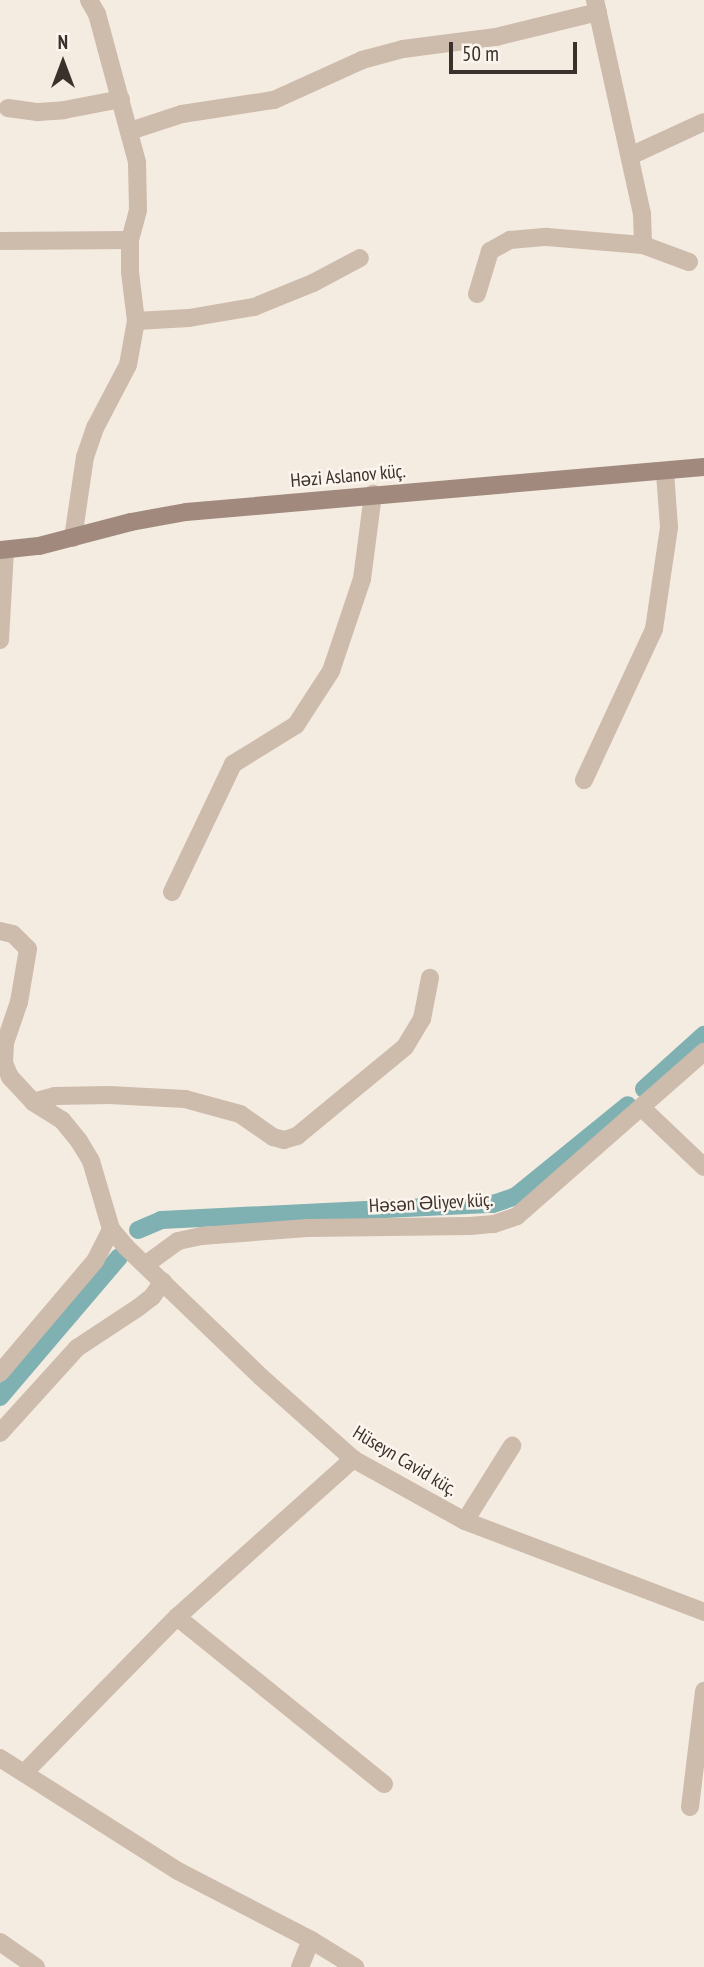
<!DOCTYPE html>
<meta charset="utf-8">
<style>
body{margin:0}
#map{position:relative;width:704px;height:1967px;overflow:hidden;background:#f4ebe1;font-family:"PT Sans Narrow",sans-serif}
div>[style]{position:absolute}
.canal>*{height:18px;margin:-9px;padding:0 9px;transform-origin:9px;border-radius:9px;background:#7fb0b2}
.street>*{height:18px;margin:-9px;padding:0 9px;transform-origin:9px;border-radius:9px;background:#cdbbac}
.secondary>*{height:18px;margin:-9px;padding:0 9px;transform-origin:9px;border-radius:9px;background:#a18a7d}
span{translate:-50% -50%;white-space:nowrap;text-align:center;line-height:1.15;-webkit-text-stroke:5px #fbf5ee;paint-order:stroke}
.street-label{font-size:19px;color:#3b302b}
.north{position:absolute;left:28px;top:28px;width:70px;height:70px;-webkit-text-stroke:5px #fbf5ee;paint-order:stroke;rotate:0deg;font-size:19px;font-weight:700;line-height:28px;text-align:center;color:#3b302b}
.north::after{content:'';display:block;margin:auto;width:24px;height:32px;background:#3b302b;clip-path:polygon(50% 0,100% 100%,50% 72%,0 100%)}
.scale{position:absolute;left:449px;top:42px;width:128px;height:32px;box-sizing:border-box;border:4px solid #3b302b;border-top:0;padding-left:9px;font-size:21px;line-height:24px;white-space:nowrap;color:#3b302b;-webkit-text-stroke:5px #fbf5ee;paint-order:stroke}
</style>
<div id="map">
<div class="canal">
<i style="left:644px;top:1089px;width:81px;rotate:-42deg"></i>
<i style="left:138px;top:1230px;width:25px;rotate:-23deg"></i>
<i style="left:161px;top:1220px;width:332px;rotate:-2.8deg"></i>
<i style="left:493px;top:1204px;width:24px;rotate:-19deg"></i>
<i style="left:516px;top:1196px;width:144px;rotate:-39.1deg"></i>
<i style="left:0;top:1397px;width:184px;rotate:-49.6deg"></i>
</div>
<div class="street">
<i style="left:595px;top:0;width:219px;rotate:77.6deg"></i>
<i style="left:642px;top:214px;width:31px;rotate:88deg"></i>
<i style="left:8px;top:108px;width:30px;rotate:8deg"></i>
<i style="left:38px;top:112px;width:26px;rotate:-4deg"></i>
<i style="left:64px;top:110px;width:58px;rotate:-10.9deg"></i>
<i style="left:130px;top:131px;width:55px;rotate:-18.1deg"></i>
<i style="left:182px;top:114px;width:93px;rotate:-8.7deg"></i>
<i style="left:274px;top:100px;width:97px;rotate:-24.4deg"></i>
<i style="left:362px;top:60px;width:42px;rotate:-15deg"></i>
<i style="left:403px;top:49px;width:94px;rotate:-7.4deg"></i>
<i style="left:496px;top:37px;width:105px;rotate:-13.8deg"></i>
<i style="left:630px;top:156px;width:81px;rotate:-24.7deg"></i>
<i style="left:0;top:241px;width:130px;rotate:-0.4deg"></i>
<i style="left:477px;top:294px;width:45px;rotate:-73.2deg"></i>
<i style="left:490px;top:251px;width:23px;rotate:-29deg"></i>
<i style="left:510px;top:240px;width:37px;rotate:-5deg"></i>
<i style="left:547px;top:237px;width:96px;rotate:4.8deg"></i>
<i style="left:643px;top:245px;width:49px;rotate:20.3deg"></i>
<i style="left:136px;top:321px;width:53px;rotate:-3.2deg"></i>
<i style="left:189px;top:318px;width:66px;rotate:-9.6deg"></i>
<i style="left:254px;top:307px;width:64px;rotate:-22.1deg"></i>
<i style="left:313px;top:283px;width:53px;rotate:-28deg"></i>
<i style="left:73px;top:538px;width:82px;rotate:-81.6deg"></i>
<i style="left:85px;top:457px;width:31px;rotate:-71deg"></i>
<i style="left:95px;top:428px;width:71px;rotate:-62.4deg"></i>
<i style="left:128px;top:365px;width:45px;rotate:-79.7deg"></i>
<i style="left:136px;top:321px;width:49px;rotate:-97deg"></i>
<i style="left:130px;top:272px;width:32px;rotate:-90deg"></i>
<i style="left:130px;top:240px;width:31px;rotate:-75deg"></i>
<i style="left:138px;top:210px;width:48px;rotate:-91.2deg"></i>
<i style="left:137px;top:162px;width:153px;rotate:-105.1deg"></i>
<i style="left:97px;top:14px;width:16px;rotate:-120deg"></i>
<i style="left:0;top:640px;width:90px;rotate:-86.8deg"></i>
<i style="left:584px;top:780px;width:166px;rotate:-65.1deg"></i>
<i style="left:654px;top:629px;width:103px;rotate:-81.6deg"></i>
<i style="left:669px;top:527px;width:55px;rotate:-94.2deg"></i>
<i style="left:172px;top:892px;width:142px;rotate:-64.5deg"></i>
<i style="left:233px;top:764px;width:74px;rotate:-31.8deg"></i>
<i style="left:296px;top:725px;width:64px;rotate:-57.1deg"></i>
<i style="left:331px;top:671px;width:97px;rotate:-71.4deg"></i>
<i style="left:362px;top:579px;width:86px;rotate:-82.6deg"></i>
<i style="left:0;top:931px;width:13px;rotate:13deg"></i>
<i style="left:13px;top:934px;width:21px;rotate:45deg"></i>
<i style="left:28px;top:949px;width:54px;rotate:99.6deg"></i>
<i style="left:19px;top:1002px;width:43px;rotate:108.9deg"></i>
<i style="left:5px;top:1043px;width:20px;rotate:93deg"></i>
<i style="left:4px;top:1063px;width:15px;rotate:67deg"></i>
<i style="left:10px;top:1077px;width:34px;rotate:47deg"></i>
<i style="left:33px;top:1102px;width:34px;rotate:32deg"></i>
<i style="left:62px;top:1120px;width:27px;rotate:51deg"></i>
<i style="left:79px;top:1141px;width:23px;rotate:59deg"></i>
<i style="left:91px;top:1161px;width:71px;rotate:73.6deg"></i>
<i style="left:111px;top:1229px;width:23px;rotate:50deg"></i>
<i style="left:126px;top:1247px;width:187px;rotate:43.9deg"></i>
<i style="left:261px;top:1377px;width:123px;rotate:41.7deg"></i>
<i style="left:353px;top:1459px;width:128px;rotate:29deg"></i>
<i style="left:465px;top:1521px;width:256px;rotate:20.8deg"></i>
<i style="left:33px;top:1102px;width:23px;rotate:-15deg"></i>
<i style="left:55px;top:1096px;width:54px;rotate:-1.1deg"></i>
<i style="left:109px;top:1095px;width:76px;rotate:3deg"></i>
<i style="left:185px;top:1099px;width:57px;rotate:15.3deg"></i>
<i style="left:240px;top:1114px;width:40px;rotate:34.9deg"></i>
<i style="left:273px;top:1137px;width:11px;rotate:15deg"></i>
<i style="left:284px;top:1140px;width:14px;rotate:-17deg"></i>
<i style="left:297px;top:1136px;width:140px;rotate:-39.5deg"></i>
<i style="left:405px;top:1047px;width:33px;rotate:-59deg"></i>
<i style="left:422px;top:1019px;width:42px;rotate:-79deg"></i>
<i style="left:641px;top:1107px;width:87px;rotate:43.6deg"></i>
<i style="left:145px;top:1265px;width:41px;rotate:-36deg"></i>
<i style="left:178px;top:1241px;width:24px;rotate:-12deg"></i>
<i style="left:201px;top:1236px;width:106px;rotate:-4.3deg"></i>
<i style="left:307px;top:1228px;width:163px;rotate:-0.7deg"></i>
<i style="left:470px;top:1226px;width:24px;rotate:-5deg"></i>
<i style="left:494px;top:1224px;width:24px;rotate:-19deg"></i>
<i style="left:517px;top:1216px;width:249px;rotate:-41.3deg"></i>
<i style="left:0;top:1373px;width:147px;rotate:-49.7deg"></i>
<i style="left:95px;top:1261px;width:36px;rotate:-63deg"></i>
<i style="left:0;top:1433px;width:115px;rotate:-47.8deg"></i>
<i style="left:77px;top:1348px;width:74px;rotate:-33.5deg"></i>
<i style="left:139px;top:1307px;width:16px;rotate:-38deg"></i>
<i style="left:152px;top:1297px;width:19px;rotate:-55deg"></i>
<i style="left:465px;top:1521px;width:89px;rotate:-57.9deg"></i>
<i style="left:177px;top:1617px;width:266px;rotate:38.9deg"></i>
<i style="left:0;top:1758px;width:211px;rotate:32.4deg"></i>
<i style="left:178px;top:1871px;width:150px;rotate:27.4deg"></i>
<i style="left:311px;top:1940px;width:52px;rotate:31.5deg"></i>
<i style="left:24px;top:1773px;width:219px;rotate:-45.6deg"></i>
<i style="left:177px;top:1617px;width:237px;rotate:-41.9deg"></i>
<i style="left:690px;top:1807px;width:117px;rotate:-83.1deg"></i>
<i style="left:0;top:1942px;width:44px;rotate:34.8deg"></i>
<i style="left:300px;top:1967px;width:29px;rotate:-68deg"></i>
</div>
<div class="secondary">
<i style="left:0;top:550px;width:39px;rotate:-6deg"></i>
<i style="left:39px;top:546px;width:95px;rotate:-14.6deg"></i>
<i style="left:131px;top:522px;width:56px;rotate:-10.3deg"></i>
<i style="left:186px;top:512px;width:520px;rotate:-4.96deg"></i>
</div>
<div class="street-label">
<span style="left:348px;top:476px;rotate:-5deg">Həzi Aslanov küç.</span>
<span style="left:431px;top:1203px;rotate:-3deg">Həsən Əliyev küç.</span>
<span style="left:405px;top:1461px;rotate:31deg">Hüseyn Cavid küç.</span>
</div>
<div class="north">N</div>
<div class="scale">50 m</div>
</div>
